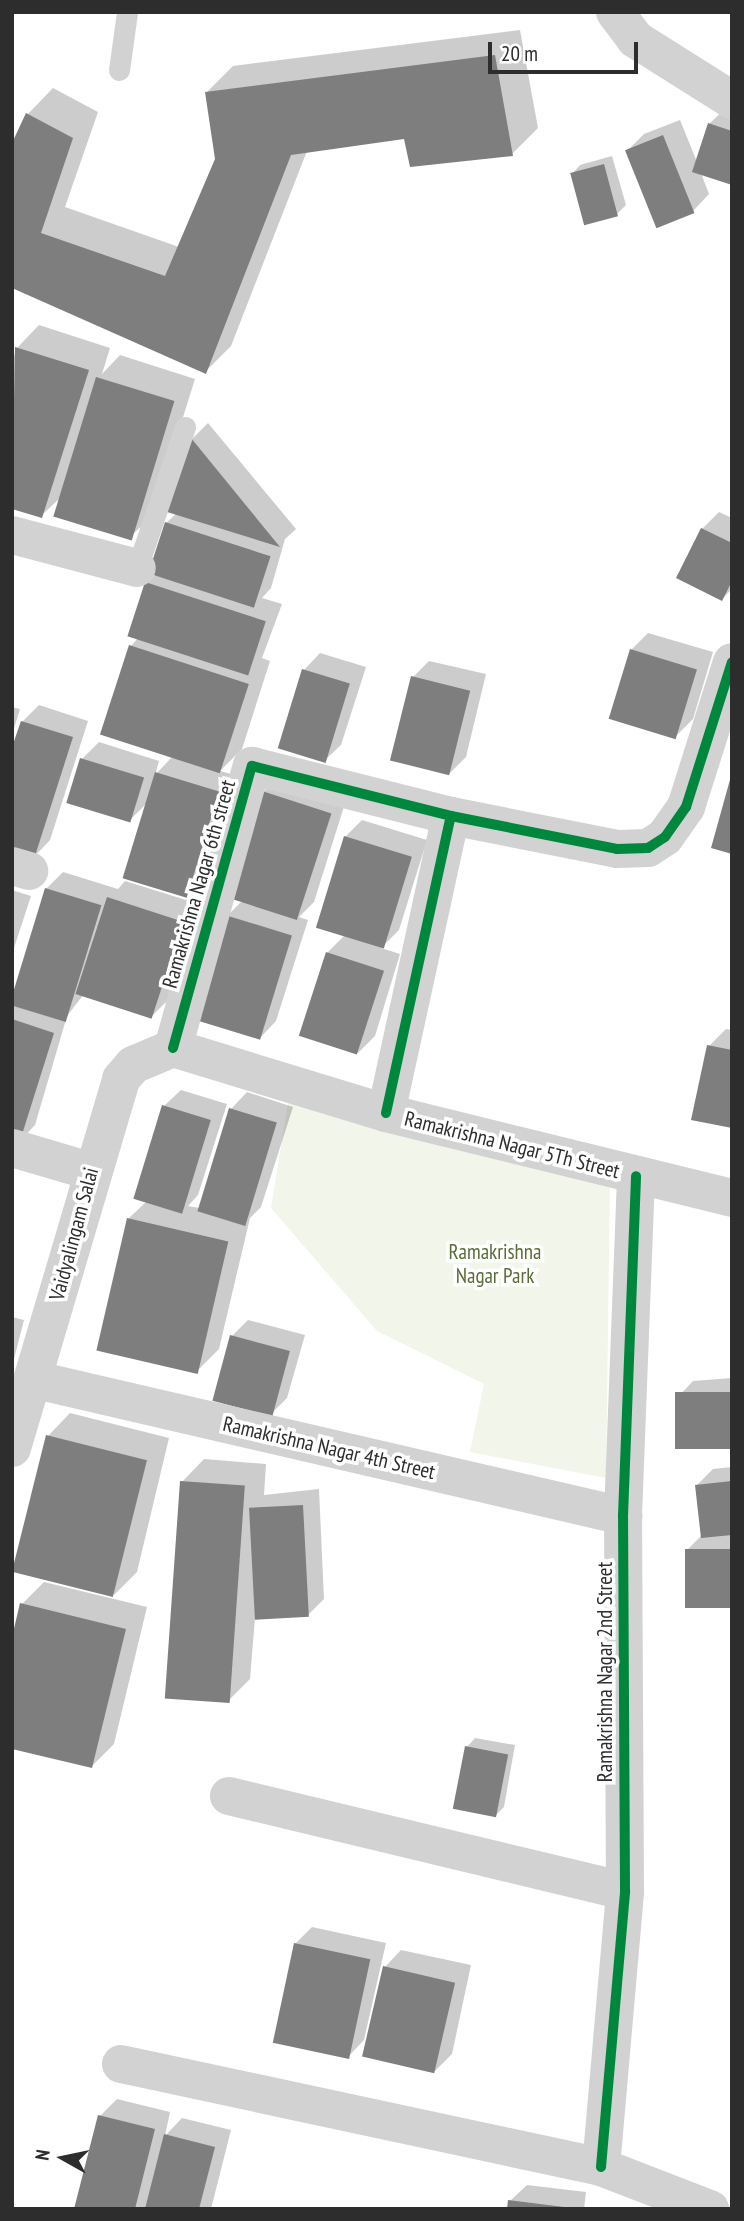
<!DOCTYPE html>
<style>
body{margin:0}
#map{position:relative;width:744px;height:2221px;overflow:hidden;background:#fff;font-family:"PT Sans Narrow",sans-serif}
div>[style]{position:absolute}
.green>*{inset:0;background:#f2f5ea}
.shadow>*{inset:0;background:#0003}
.building>*{inset:0;background:#7e7e7e;transform-origin:0 0}
.service>*{height:21px;margin:-10.5px;padding:0 10.5px;transform-origin:10.5px;border-radius:10.5px;background:#d2d2d2}
.minor>*{height:38px;margin:-19px;padding:0 19px;transform-origin:19px;border-radius:19px;background:#d2d2d2}
.cycleway>*{height:10px;margin:-5px;padding:0 5px;transform-origin:5px;border-radius:5px;background:#00873e}
span{translate:-50% -50%;white-space:nowrap;text-align:center;line-height:1.15;-webkit-text-stroke:7px #fff;paint-order:stroke}
.street-label{font-size:21px;color:#2d2d2d}
.park-label{font-size:21px;color:#5a6d37}
.frame{position:absolute;inset:0;border:14px solid #2d2d2d;pointer-events:none}
.north{position:absolute;left:28px;top:2123px;width:70px;height:70px;-webkit-text-stroke:5px #fff;paint-order:stroke;rotate:279deg;font-size:19px;font-weight:700;line-height:28px;text-align:center;color:#2d2d2d}
.north::after{content:'';display:block;margin:auto;width:24px;height:32px;background:#2d2d2d;clip-path:polygon(50% 0,100% 100%,50% 72%,0 100%)}
.scale{position:absolute;left:488px;top:42px;width:150px;height:32px;box-sizing:border-box;border:4px solid #2d2d2d;border-top:0;padding-left:9px;font-size:21px;line-height:24px;white-space:nowrap;color:#2d2d2d;-webkit-text-stroke:5px #fff;paint-order:stroke}
</style>
<div id="map">
<div class="green">
<i style="clip-path:polygon(289px 1097px,610px 1178px,606px 1478px,470px 1452px,484px 1384px,377px 1331px,271px 1208px)"></i>
</div>
<div class="shadow">
<i style="clip-path:polygon(520px 30px,538px 128px,512px 154px,405px 137px,307px 151px,231px 346px,206px 371px,12px 286px,12px 147px,28px 114px,53px 88px,98px 112px,65px 207px,179px 247px,216px 159px,207px 92px,233px 66px)"></i>
<i style="clip-path:polygon(726px 108px,732px 109px,732px 183px,701px 173px,709px 194px,693px 211px,627px 151px,644px 134px,680px 120px,697px 162px,709px 124px)"></i>
<i style="clip-path:polygon(612px 156px,626px 205px,617px 214px,585px 224px,572px 174px,580px 165px)"></i>
<i style="clip-path:polygon(39px 325px,110px 348px,102px 374px,120px 355px,195px 379px,152px 516px,129px 538px,60px 498px,41px 516px,12px 507px,12px 362px,17px 348px)"></i>
<i style="clip-path:polygon(208px 423px,296px 529px,285px 539px,271px 588px,262px 598px,282px 604px,262px 658px,270px 661px,242px 749px,220px 771px,235px 775px,202px 879px,185px 896px,147px 803px,129px 821px,69px 802px,82px 759px,99px 742px,159px 761px,155px 775px,173px 756px,131px 646px,139px 637px,147px 583px,156px 574px,166px 523px,177px 513px,169px 511px,192px 439px)"></i>
<i style="clip-path:polygon(719px 512px,732px 518px,732px 589px,722px 599px,702px 529px)"></i>
<i style="clip-path:polygon(648px 633px,713px 652px,693px 719px,676px 736px,631px 650px)"></i>
<i style="clip-path:polygon(320px 653px,366px 667px,341px 745px,324px 761px,304px 670px)"></i>
<i style="clip-path:polygon(429px 661px,486px 674px,466px 757px,449px 774px,413px 677px)"></i>
<i style="clip-path:polygon(39px 705px,88px 721px,50px 840px,34px 857px,22px 722px)"></i>
<i style="clip-path:polygon(12px 707px,20px 709px,12px 735px)"></i>
<i style="clip-path:polygon(280px 776px,347px 797px,314px 902px,299px 917px,308px 920px,276px 1021px,260px 1038px,227px 916px,242px 901px,263px 792px)"></i>
<i style="clip-path:polygon(362px 820px,427px 840px,399px 930px,381px 948px,400px 954px,375px 1036px,358px 1053px,301px 1035px,328px 952px,345px 935px,345px 837px)"></i>
<i style="clip-path:polygon(63px 872px,118px 889px,125px 881px,199px 904px,169px 999px,152px 1016px,84px 994px,67px 1016px,35px 1125px,19px 1142px,12px 1140px,12px 998px,46px 889px)"></i>
<i style="clip-path:polygon(12px 890px,31px 896px,12px 954px)"></i>
<i style="clip-path:polygon(726px 1029px,732px 1030px,732px 1127px,709px 1046px)"></i>
<i style="clip-path:polygon(181px 1090px,227px 1104px,198px 1195px,188px 1206px,200px 1208px,231px 1109px,247px 1092px,293px 1107px,261px 1207px,250px 1218px,219px 1349px,197px 1371px,128px 1219px,147px 1201px,164px 1106px)"></i>
<i style="clip-path:polygon(12px 1317px,24px 1320px,12px 1367px)"></i>
<i style="clip-path:polygon(248px 1320px,305px 1335px,287px 1398px,270px 1415px,232px 1336px)"></i>
<i style="clip-path:polygon(732px 1378px,732px 1447px,677px 1398px,693px 1381px)"></i>
<i style="clip-path:polygon(70px 1413px,169px 1438px,137px 1572px,114px 1595px,48px 1436px)"></i>
<i style="clip-path:polygon(204px 1459px,266px 1464px,264px 1495px,319px 1489px,324px 1599px,307px 1616px,255px 1618px,250px 1679px,228px 1701px,182px 1482px)"></i>
<i style="clip-path:polygon(732px 1467px,732px 1606px,687px 1550px,702px 1535px,697px 1485px,713px 1469px)"></i>
<i style="clip-path:polygon(44px 1582px,147px 1607px,114px 1744px,91px 1767px,22px 1604px)"></i>
<i style="clip-path:polygon(475px 1738px,515px 1745px,504px 1807px,495px 1816px,467px 1747px)"></i>
<i style="clip-path:polygon(312px 1927px,386px 1943px,364px 2040px,348px 2057px,295px 1944px)"></i>
<i style="clip-path:polygon(401px 1950px,471px 1965px,452px 2054px,435px 2071px,385px 1967px)"></i>
<i style="clip-path:polygon(117px 2099px,170px 2112px,165px 2136px,182px 2118px,231px 2130px,211px 2209px,76px 2209px,100px 2116px)"></i>
<i style="clip-path:polygon(527px 2185px,586px 2192px,584px 2209px,509px 2209px,510px 2201px)"></i>
</div>
<div class="building">
<i style="clip-path:polygon(495px 55px,513px 156px,410px 167px,404px 139px,291px 155px,206px 374px,12px 288px,12px 143px,26px 113px,73px 138px,41px 233px,165px 276px,215px 159px,205px 92px)"></i>
<i style="clip-path:polygon(708px 123px,732px 131px,732px 185px,692px 172px)"></i>
<i style="left:663px;top:135px;width:84px;height:41px;rotate:68deg"></i>
<i style="left:604px;top:164px;width:54px;height:35px;rotate:75deg"></i>
<i style="clip-path:polygon(15px 347px,89px 370px,42px 518px,12px 509px)"></i>
<i style="left:96px;top:377px;width:82px;height:146px;rotate:17deg"></i>
<i style="clip-path:polygon(191px 438px,280px 547px,167px 512px)"></i>
<i style="left:165px;top:522px;width:111px;height:54px;rotate:18deg"></i>
<i style="clip-path:polygon(701px 528px,732px 543px,732px 581px,722px 601px,676px 578px)"></i>
<i style="left:145px;top:582px;width:127px;height:57px;rotate:18deg"></i>
<i style="left:129px;top:645px;width:126px;height:94px;rotate:18deg"></i>
<i style="left:630px;top:649px;width:70px;height:73px;rotate:17deg"></i>
<i style="left:302px;top:669px;width:50px;height:83px;rotate:17deg"></i>
<i style="left:411px;top:676px;width:61px;height:87px;rotate:14deg"></i>
<i style="clip-path:polygon(21px 721px,73px 737px,34px 859px,12px 852px,12px 747px)"></i>
<i style="left:80px;top:758px;width:67px;height:47px;rotate:17deg"></i>
<i style="left:155px;top:772px;width:67px;height:111px;rotate:17deg"></i>
<i style="clip-path:polygon(731px 776px,732px 776px,732px 854px,711px 848px)"></i>
<i style="left:262px;top:791px;width:73px;height:112px;rotate:18deg"></i>
<i style="left:344px;top:836px;width:71px;height:96px;rotate:17deg"></i>
<i style="left:45px;top:888px;width:59px;height:122px;rotate:17deg"></i>
<i style="left:107px;top:897px;width:80px;height:102px;rotate:18deg"></i>
<i style="left:225px;top:915px;width:70px;height:109px;rotate:17deg"></i>
<i style="left:326px;top:952px;width:61px;height:88px;rotate:18deg"></i>
<i style="clip-path:polygon(12px 1019px,54px 1033px,19px 1144px,12px 1141px)"></i>
<i style="clip-path:polygon(707px 1045px,732px 1050px,732px 1128px,691px 1120px)"></i>
<i style="left:162px;top:1105px;width:51px;height:98px;rotate:17deg"></i>
<i style="left:229px;top:1108px;width:50px;height:108px;rotate:17deg"></i>
<i style="left:127px;top:1218px;width:104px;height:136px;rotate:13deg"></i>
<i style="left:230px;top:1335px;width:62px;height:68px;rotate:15deg"></i>
<i style="left:732px;top:1392px;width:57px;height:57px;rotate:90deg"></i>
<i style="left:46px;top:1435px;width:104px;height:141px;rotate:14deg"></i>
<i style="left:180px;top:1481px;width:65px;height:218px;rotate:4deg"></i>
<i style="clip-path:polygon(732px 1481px,732px 1535px,701px 1538px,695px 1485px)"></i>
<i style="left:303px;top:1505px;width:112px;height:54px;rotate:87deg"></i>
<i style="left:685px;top:1549px;width:47px;height:59px"></i>
<i style="clip-path:polygon(20px 1603px,126px 1629px,92px 1768px,12px 1749px,12px 1637px)"></i>
<i style="left:465px;top:1746px;width:44px;height:64px;rotate:11deg"></i>
<i style="left:294px;top:1943px;width:78px;height:102px;rotate:12deg"></i>
<i style="left:383px;top:1966px;width:74px;height:93px;rotate:13deg"></i>
<i style="clip-path:polygon(98px 2115px,155px 2129px,135px 2209px,74px 2209px)"></i>
<i style="clip-path:polygon(164px 2134px,215px 2147px,199px 2209px,145px 2209px)"></i>
<i style="clip-path:polygon(508px 2200px,564px 2207px,563px 2209px,507px 2209px)"></i>
</div>
<div class="service">
<i style="left:119px;top:70px;width:59px;rotate:-82.1deg"></i>
<i style="left:137px;top:568px;width:149px;rotate:-71.2deg"></i>
</div>
<div class="minor">
<i style="left:615px;top:12px;width:34px;rotate:53deg"></i>
<i style="left:635px;top:39px;width:115px;rotate:32.2deg"></i>
<i style="left:12px;top:535px;width:129px;rotate:14.8deg"></i>
<i style="left:12px;top:866px;width:18px;rotate:16deg"></i>
<i style="left:173px;top:1048px;width:293px;rotate:-74.4deg"></i>
<i style="left:252px;top:766px;width:205px;rotate:14.1deg"></i>
<i style="left:451px;top:816px;width:169px;rotate:11.2deg"></i>
<i style="left:617px;top:849px;width:31px;rotate:-2deg"></i>
<i style="left:648px;top:848px;width:20px;rotate:-33deg"></i>
<i style="left:665px;top:837px;width:37px;rotate:-55deg"></i>
<i style="left:686px;top:807px;width:152px;rotate:-72.4deg"></i>
<i style="left:173px;top:1048px;width:223px;rotate:17deg"></i>
<i style="left:386px;top:1113px;width:356px;rotate:13.8deg"></i>
<i style="left:386px;top:1113px;width:304px;rotate:-77.7deg"></i>
<i style="left:12px;top:1148px;width:81px;rotate:16.4deg"></i>
<i style="left:36px;top:1380px;width:603px;rotate:13.04deg"></i>
<i style="left:12px;top:1448px;width:385px;rotate:-73.5deg"></i>
<i style="left:121px;top:1079px;width:18px;rotate:-49deg"></i>
<i style="left:133px;top:1065px;width:43px;rotate:-23deg"></i>
<i style="left:229px;top:1796px;width:407px;rotate:13.5deg"></i>
<i style="left:121px;top:2064px;width:491px;rotate:12.1deg"></i>
<i style="left:601px;top:2167px;width:117px;rotate:21.1deg"></i>
<i style="left:601px;top:2167px;width:277px;rotate:-85deg"></i>
<i style="left:625px;top:1891px;width:375px;rotate:-90.3deg"></i>
<i style="left:623px;top:1516px;width:340px;rotate:-87.8deg"></i>
</div>
<div class="cycleway">
<i style="left:173px;top:1048px;width:293px;rotate:-74.4deg"></i>
<i style="left:252px;top:766px;width:205px;rotate:14.1deg"></i>
<i style="left:451px;top:816px;width:169px;rotate:11.2deg"></i>
<i style="left:617px;top:849px;width:31px;rotate:-2deg"></i>
<i style="left:648px;top:848px;width:20px;rotate:-33deg"></i>
<i style="left:665px;top:837px;width:37px;rotate:-55deg"></i>
<i style="left:686px;top:807px;width:152px;rotate:-72.4deg"></i>
<i style="left:386px;top:1113px;width:304px;rotate:-77.7deg"></i>
<i style="left:601px;top:2167px;width:277px;rotate:-85deg"></i>
<i style="left:625px;top:1891px;width:375px;rotate:-90.3deg"></i>
<i style="left:623px;top:1516px;width:340px;rotate:-87.8deg"></i>
</div>
<div class="street-label">
<span style="left:199px;top:884px;rotate:-74deg">Ramakrishna Nagar 6th street</span>
<span style="left:512px;top:1145px;rotate:14deg">Ramakrishna Nagar 5Th Street</span>
<span style="left:74px;top:1234px;rotate:-75deg">Vaidyalingam Salai</span>
<span style="left:329px;top:1448px;rotate:13deg">Ramakrishna Nagar 4th Street</span>
<span style="left:605px;top:1672px;rotate:-90deg">Ramakrishna Nagar 2nd Street</span>
</div>
<div class="park-label">
<span style="left:495px;top:1264px">Ramakrishna<br>Nagar Park</span>
</div>
<div class="frame"></div>
<div class="north">N</div>
<div class="scale">20 m</div>
</div>
